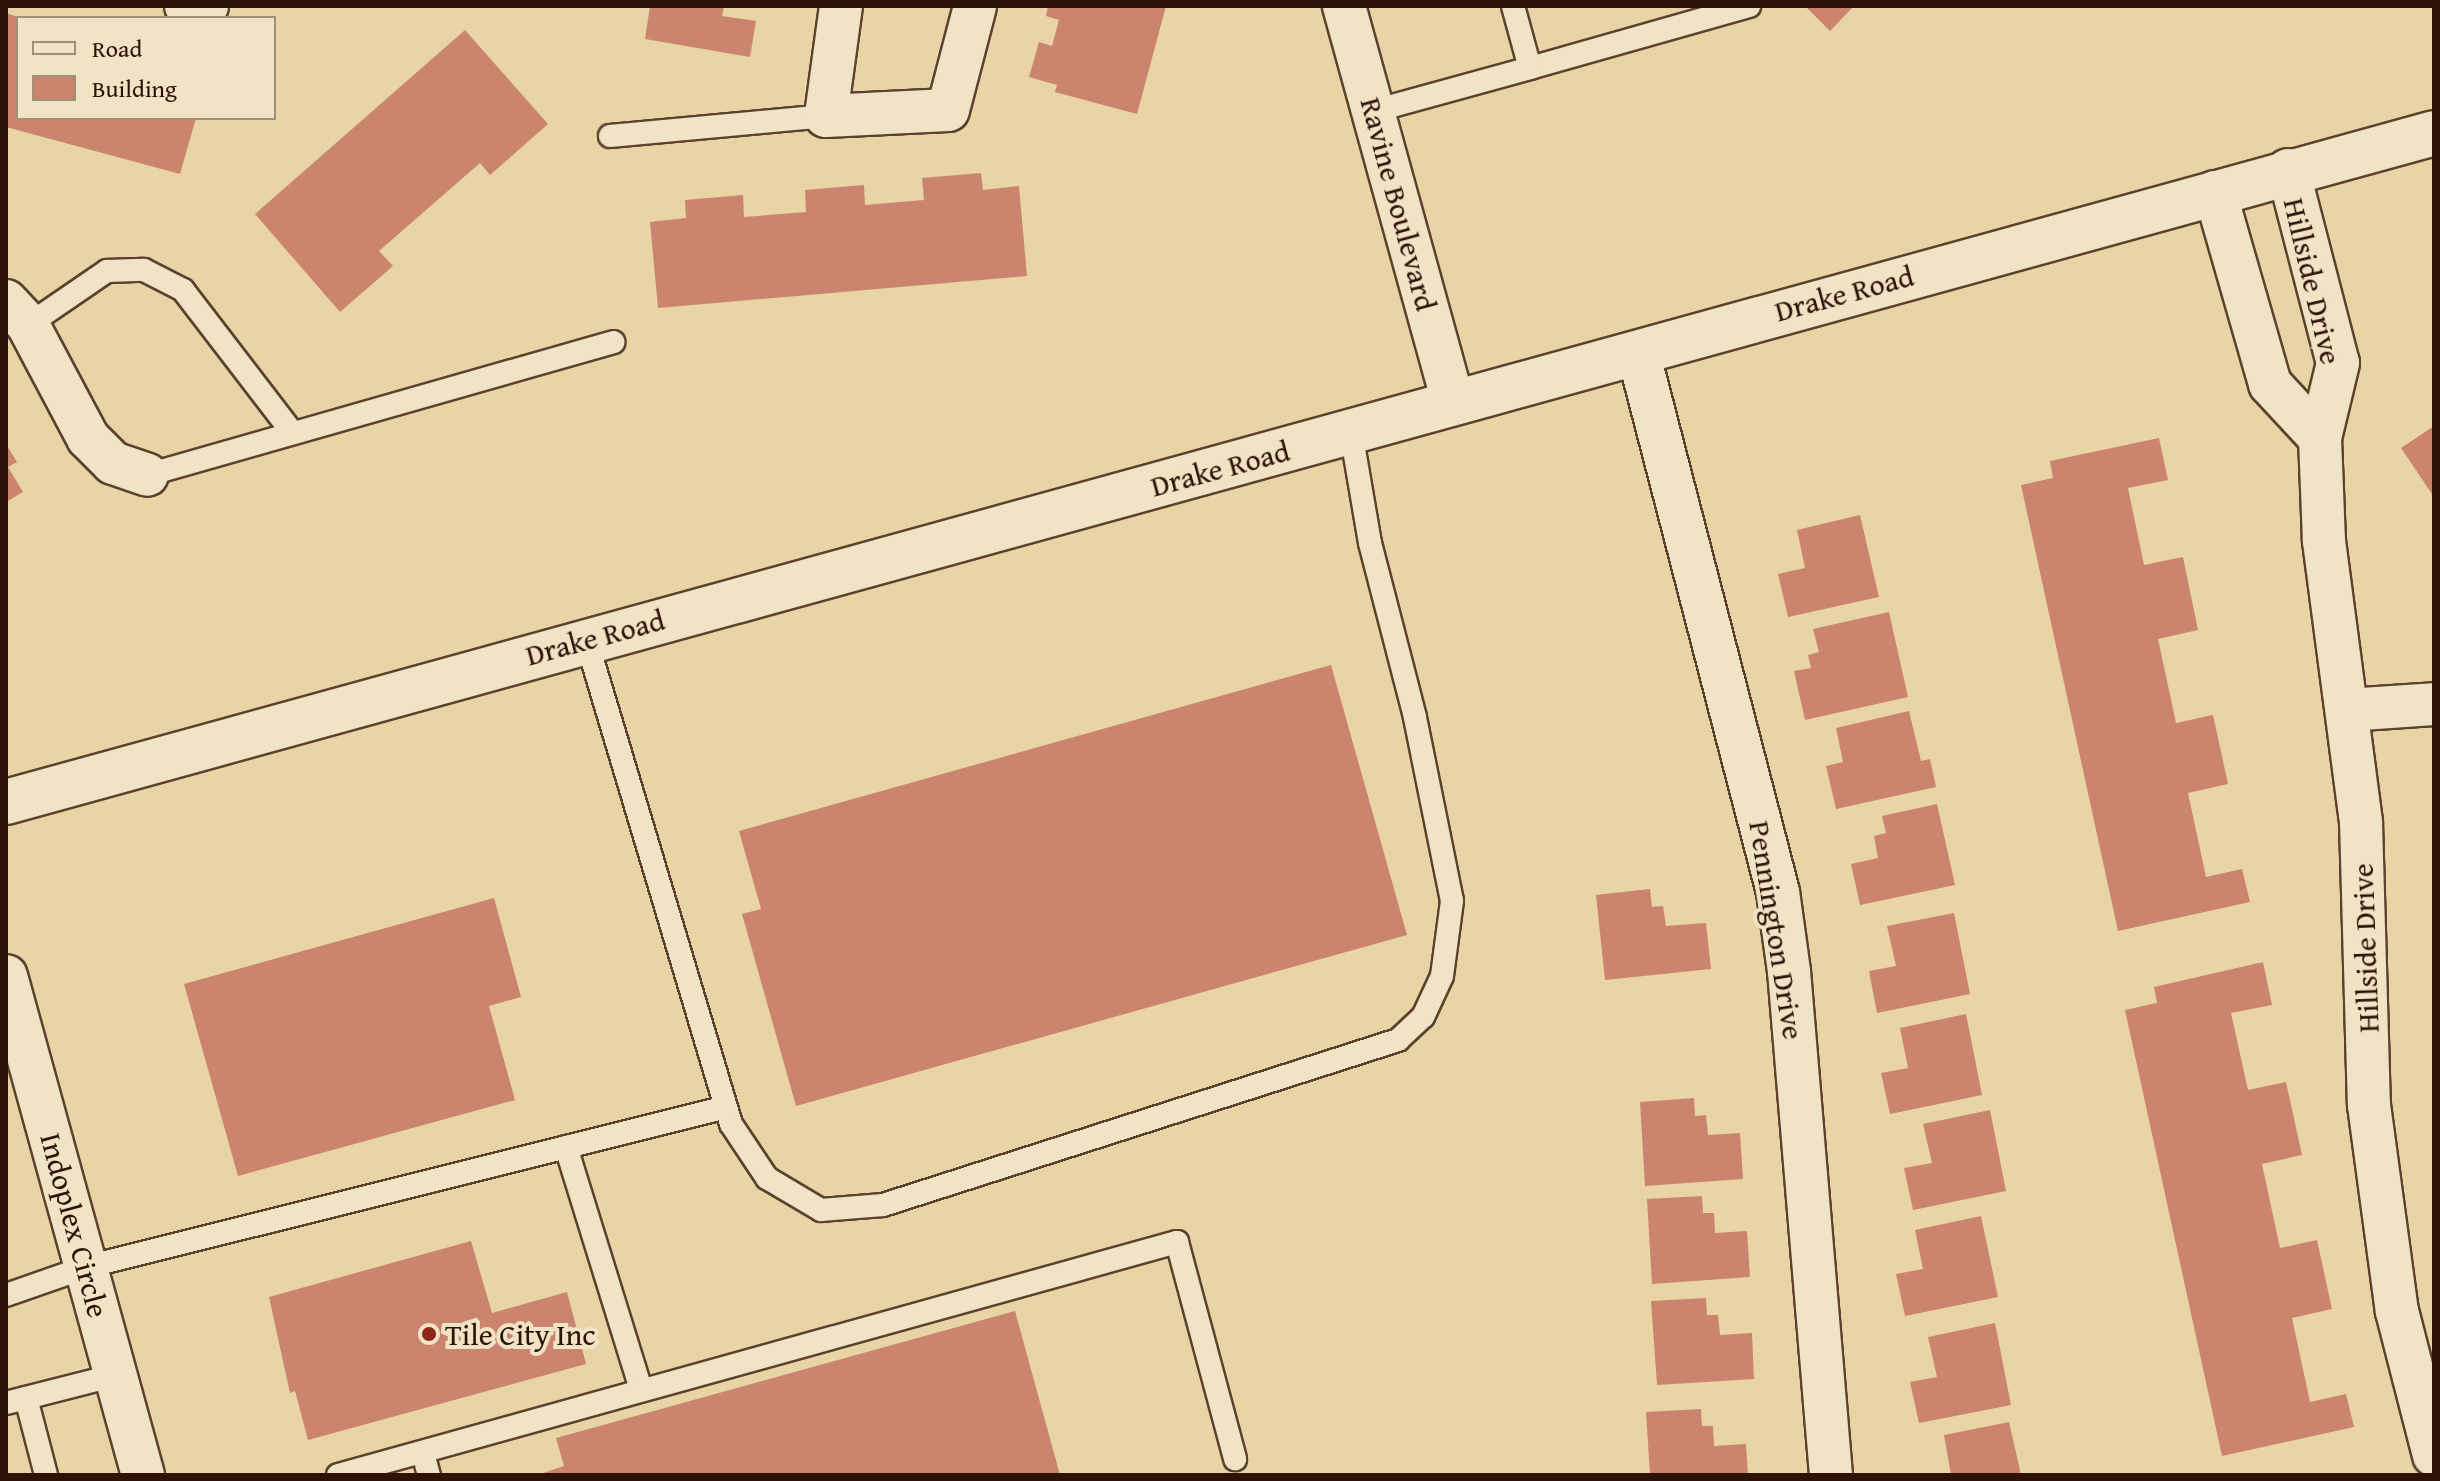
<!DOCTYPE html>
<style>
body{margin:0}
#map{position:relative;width:2440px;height:1481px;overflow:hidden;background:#e9d4a6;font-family:"Gentium Book Plus",serif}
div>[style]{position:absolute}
.building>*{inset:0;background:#cb846e}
.roads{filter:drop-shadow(2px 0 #5b422f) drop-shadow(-2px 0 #5b422f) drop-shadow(0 2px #5b422f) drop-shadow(0 -2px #5b422f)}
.lane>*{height:22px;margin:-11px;padding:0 11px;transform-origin:11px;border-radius:11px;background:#f1e3c5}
.street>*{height:42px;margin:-21px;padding:0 21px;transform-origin:21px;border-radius:21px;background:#f1e3c5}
.secondary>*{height:44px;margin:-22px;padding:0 22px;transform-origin:22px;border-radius:22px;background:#f1e3c5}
.dots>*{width:22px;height:22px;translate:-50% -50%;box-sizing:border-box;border:4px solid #f1e3c5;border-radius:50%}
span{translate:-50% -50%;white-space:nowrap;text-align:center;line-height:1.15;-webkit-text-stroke:8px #f1e3c5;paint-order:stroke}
.street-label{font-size:30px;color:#2c1207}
.poi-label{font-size:30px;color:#2c1207}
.left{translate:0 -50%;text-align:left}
.frame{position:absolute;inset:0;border:8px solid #2c1207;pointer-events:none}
.legend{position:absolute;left:16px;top:16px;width:260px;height:104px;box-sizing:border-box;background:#f1e3c5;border:2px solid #a28f79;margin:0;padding:10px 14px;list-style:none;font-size:24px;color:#2c1207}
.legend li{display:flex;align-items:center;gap:16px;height:40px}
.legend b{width:40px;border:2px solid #a28f79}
</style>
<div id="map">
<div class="building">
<i style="clip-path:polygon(650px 6px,724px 6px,722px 16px,756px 21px,750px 57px,645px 39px)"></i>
<i style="clip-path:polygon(1048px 6px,1166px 6px,1137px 114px,1055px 92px,1057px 85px,1029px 77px,1039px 42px,1052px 46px,1059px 20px,1046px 16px)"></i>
<i style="clip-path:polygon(1805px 6px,1854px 6px,1830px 31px)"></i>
<i style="clip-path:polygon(6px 13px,18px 17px,18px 118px,196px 118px,180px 174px,6px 127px)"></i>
<i style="clip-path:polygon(465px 30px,548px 124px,490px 175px,480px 163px,379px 251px,393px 266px,340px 312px,255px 214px)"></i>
<i style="clip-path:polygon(981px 173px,983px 190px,1019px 186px,1027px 276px,658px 308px,650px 222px,686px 218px,685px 200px,743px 195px,744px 217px,806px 212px,805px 190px,864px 185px,865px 205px,924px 200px,922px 178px)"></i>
<i style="clip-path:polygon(2434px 426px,2434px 497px,2401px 448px)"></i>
<i style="clip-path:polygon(2159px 438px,2168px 480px,2128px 488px,2144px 565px,2183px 557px,2198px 630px,2158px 639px,2176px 723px,2213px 715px,2228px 784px,2188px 793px,2206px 877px,2242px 869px,2250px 902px,2118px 931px,2021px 485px,2053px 478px,2050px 461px)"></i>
<i style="clip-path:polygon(6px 444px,17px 462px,8px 467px,23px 492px,6px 502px)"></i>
<i style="clip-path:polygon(1860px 515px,1879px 597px,1788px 617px,1778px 574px,1805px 568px,1797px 530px)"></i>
<i style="clip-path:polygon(1889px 612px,1908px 697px,1805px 720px,1794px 671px,1811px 668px,1808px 655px,1819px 652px,1813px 629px)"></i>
<i style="clip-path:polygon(1331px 665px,1407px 935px,796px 1106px,742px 914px,761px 909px,739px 831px)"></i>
<i style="clip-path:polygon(1909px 711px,1921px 761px,1930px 759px,1936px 787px,1836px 809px,1826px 766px,1843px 762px,1836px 728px)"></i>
<i style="clip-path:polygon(1937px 804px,1955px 885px,1860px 905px,1851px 864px,1878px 858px,1874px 836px,1886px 833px,1882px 816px)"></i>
<i style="clip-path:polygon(1650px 889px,1652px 907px,1663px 906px,1666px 926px,1706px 923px,1711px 969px,1605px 980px,1596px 895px)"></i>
<i style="clip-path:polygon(494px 898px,521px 997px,489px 1006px,515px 1100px,238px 1176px,184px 984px)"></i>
<i style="clip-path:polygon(1954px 913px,1970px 994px,1877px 1013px,1869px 971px,1896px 966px,1887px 926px)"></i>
<i style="clip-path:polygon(2263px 962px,2272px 1005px,2231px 1013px,2248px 1090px,2286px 1082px,2302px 1155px,2262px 1164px,2280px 1248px,2317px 1240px,2332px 1309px,2292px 1318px,2310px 1402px,2346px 1394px,2354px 1427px,2222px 1456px,2125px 1010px,2157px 1003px,2154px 987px)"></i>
<i style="clip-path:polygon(1966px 1014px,1982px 1095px,1890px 1114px,1881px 1073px,1908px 1068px,1900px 1028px)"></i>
<i style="clip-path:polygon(1694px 1098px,1695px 1116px,1706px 1115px,1708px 1135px,1740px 1133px,1743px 1179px,1645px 1186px,1640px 1102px)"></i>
<i style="clip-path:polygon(1990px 1110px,2006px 1191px,1913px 1210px,1904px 1168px,1932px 1163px,1923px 1124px)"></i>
<i style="clip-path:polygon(1702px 1196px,1703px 1213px,1714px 1213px,1715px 1233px,1747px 1231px,1750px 1277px,1652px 1284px,1647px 1199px)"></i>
<i style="clip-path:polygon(1981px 1216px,1998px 1297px,1905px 1316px,1896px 1274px,1923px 1269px,1915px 1230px)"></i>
<i style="clip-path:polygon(471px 1241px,492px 1313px,567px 1292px,586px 1364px,308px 1440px,295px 1391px,290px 1393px,269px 1297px)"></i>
<i style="clip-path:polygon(1706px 1298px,1707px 1315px,1718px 1315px,1720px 1335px,1752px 1333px,1754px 1379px,1657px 1385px,1651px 1301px)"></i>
<i style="clip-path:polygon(1015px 1311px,1060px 1475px,537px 1475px,564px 1466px,556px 1438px)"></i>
<i style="clip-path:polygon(1995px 1323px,2011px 1405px,1919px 1423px,1910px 1382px,1937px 1377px,1928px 1337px)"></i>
<i style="clip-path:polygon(1701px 1409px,1702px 1426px,1713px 1426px,1714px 1446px,1746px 1444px,1748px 1475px,1650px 1475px,1646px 1412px)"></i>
<i style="clip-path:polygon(2009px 1422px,2021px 1475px,1951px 1475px,1944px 1435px)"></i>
</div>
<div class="roads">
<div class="lane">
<i style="left:1513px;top:6px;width:64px;rotate:74.7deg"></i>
<i style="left:1530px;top:68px;width:228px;rotate:-15.8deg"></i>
<i style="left:1374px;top:111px;width:162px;rotate:-15.4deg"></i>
<i style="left:610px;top:136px;width:217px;rotate:-5.3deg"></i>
<i style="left:28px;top:325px;width:96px;rotate:-34.4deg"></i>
<i style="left:107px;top:271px;width:37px;rotate:-2deg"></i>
<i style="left:144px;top:270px;width:44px;rotate:27.1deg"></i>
<i style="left:183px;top:290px;width:179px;rotate:52.5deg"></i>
<i style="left:147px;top:475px;width:485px;rotate:-15.9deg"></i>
<i style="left:586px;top:639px;width:506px;rotate:73.35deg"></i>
<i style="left:731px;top:1124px;width:65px;rotate:56.3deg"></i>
<i style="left:767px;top:1178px;width:63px;rotate:30.7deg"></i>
<i style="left:821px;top:1210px;width:62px;rotate:-4.6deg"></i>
<i style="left:883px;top:1205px;width:541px;rotate:-17.76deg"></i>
<i style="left:1398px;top:1040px;width:34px;rotate:-43deg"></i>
<i style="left:1423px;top:1017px;width:45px;rotate:-65.1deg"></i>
<i style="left:1442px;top:976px;width:76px;rotate:-82.4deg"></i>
<i style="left:1452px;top:901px;width:188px;rotate:-101.4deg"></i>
<i style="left:1415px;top:717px;width:180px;rotate:-104.5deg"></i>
<i style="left:1370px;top:543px;width:113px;rotate:-99.7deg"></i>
<i style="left:566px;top:1147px;width:253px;rotate:72.8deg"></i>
<i style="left:6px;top:1295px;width:85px;rotate:-19.3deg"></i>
<i style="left:86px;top:1267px;width:657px;rotate:-14.02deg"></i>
<i style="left:26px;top:1398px;width:80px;rotate:75.4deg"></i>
<i style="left:6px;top:1403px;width:114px;rotate:-14.3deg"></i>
<i style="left:423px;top:1453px;width:23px;rotate:75deg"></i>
<i style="left:338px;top:1475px;width:871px;rotate:-15.52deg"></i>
<i style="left:1177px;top:1242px;width:225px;rotate:75deg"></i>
</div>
<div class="street">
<i style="left:186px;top:6px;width:21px"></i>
<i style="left:841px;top:6px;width:111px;rotate:97.8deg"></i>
<i style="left:826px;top:116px;width:122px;rotate:-2.8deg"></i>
<i style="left:948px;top:110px;width:107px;rotate:-75.4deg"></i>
<i style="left:1344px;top:6px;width:412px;rotate:74.6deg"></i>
<i style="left:2288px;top:170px;width:199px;rotate:75.5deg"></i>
<i style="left:2338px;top:363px;width:77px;rotate:103.5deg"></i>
<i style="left:2320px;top:438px;width:103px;rotate:87.8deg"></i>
<i style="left:2324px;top:541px;width:283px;rotate:82.5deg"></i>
<i style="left:2361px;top:822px;width:283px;rotate:88.4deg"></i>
<i style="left:2369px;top:1105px;width:208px;rotate:82.3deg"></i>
<i style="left:2397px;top:1311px;width:149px;rotate:75.6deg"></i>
<i style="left:2215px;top:192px;width:200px;rotate:74deg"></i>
<i style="left:2270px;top:384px;width:74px;rotate:47.2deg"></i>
<i style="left:6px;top:301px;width:33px;rotate:47deg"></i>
<i style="left:28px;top:325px;width:128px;rotate:62deg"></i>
<i style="left:88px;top:438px;width:35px;rotate:45deg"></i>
<i style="left:113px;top:463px;width:36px;rotate:19deg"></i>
<i style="left:1638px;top:352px;width:558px;rotate:75.47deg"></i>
<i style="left:1778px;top:892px;width:80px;rotate:82.1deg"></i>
<i style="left:1789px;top:971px;width:506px;rotate:85.24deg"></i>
<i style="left:2347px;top:710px;width:87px;rotate:-3.9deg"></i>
<i style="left:6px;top:976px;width:517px;rotate:74.65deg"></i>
</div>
<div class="secondary">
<i style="left:6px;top:802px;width:2518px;rotate:-15.4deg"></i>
</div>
</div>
<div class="dots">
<i style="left:429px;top:1334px;background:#8f2418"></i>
</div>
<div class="street-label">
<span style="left:1399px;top:204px;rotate:75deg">Ravine Boulevard</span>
<span style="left:2313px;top:281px;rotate:77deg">Hillside Drive</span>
<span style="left:1844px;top:293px;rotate:-15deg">Drake Road</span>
<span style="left:1220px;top:468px;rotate:-15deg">Drake Road</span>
<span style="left:595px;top:637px;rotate:-15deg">Drake Road</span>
<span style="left:1777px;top:930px;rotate:81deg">Pennington Drive</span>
<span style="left:2365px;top:948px;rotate:-92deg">Hillside Drive</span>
<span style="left:75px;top:1225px;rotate:75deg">Indoplex Circle</span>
</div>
<div class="poi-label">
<span class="left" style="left:445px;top:1334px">Tile City Inc</span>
</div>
<div class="frame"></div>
<ul class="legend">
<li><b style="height:10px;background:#f1e3c5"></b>Road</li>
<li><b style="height:22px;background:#cb846e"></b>Building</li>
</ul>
</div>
